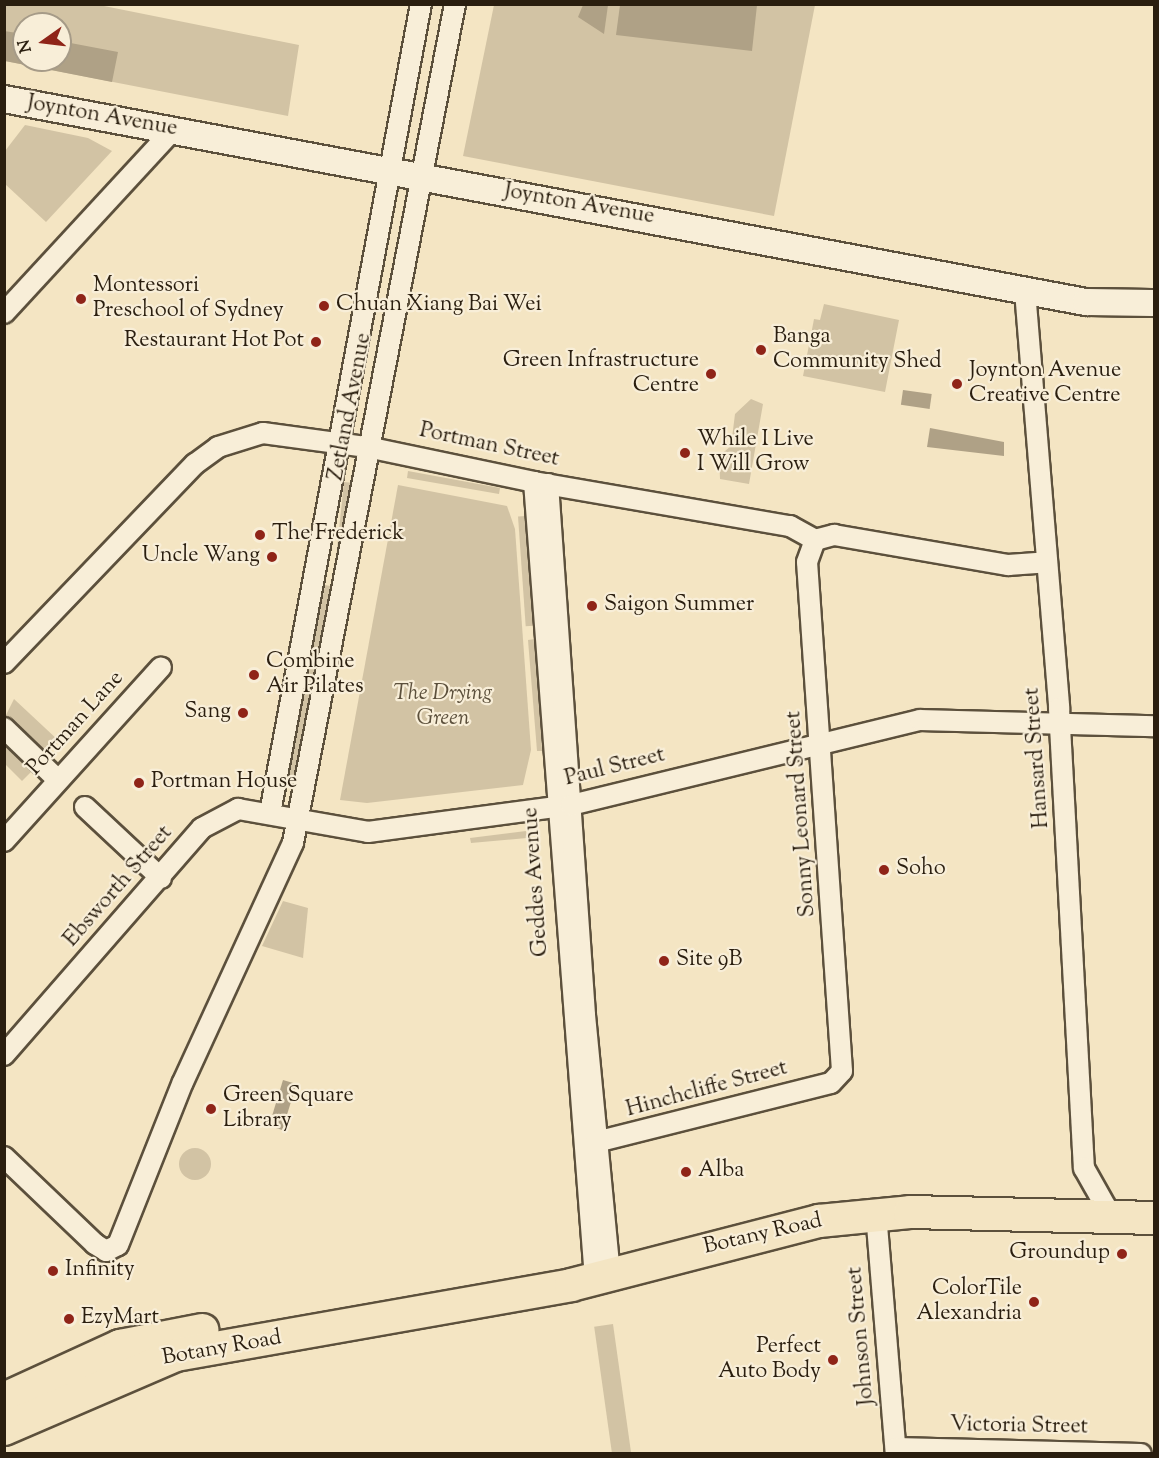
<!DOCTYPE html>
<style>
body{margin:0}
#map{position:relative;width:1159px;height:1458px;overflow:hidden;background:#f4e5c3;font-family:"Sorts Mill Goudy",serif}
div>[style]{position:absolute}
.green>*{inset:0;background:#d2c3a4;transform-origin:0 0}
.round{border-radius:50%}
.water>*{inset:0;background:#afa186;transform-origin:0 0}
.roads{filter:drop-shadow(2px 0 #5c503c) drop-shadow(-2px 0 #5c503c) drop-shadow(0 2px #5c503c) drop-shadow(0 -2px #5c503c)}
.minor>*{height:20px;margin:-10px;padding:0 10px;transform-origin:10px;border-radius:10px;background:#f8eed8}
.tertiary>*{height:26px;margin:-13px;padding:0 13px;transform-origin:13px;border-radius:13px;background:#f8eed8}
.primary>*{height:32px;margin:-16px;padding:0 16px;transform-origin:16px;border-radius:16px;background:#f4e5c3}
.dots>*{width:16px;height:16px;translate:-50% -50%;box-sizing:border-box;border:3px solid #f8eed8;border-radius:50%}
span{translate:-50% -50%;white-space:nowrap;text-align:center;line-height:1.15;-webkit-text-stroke:4.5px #f8eed8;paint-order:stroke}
.street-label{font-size:22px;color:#2a1e0f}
.poi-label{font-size:22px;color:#2a1e0f}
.left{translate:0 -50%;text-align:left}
.right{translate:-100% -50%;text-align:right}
.park-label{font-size:22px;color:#5c503c;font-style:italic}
.frame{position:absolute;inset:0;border:6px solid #2a1e0f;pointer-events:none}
.north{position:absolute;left:12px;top:12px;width:60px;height:60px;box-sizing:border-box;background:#f8eed8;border:2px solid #a69b88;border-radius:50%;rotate:256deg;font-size:16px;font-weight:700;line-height:24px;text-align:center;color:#2a1e0f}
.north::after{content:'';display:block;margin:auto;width:21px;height:27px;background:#8f2418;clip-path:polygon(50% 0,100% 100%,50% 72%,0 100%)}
</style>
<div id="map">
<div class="green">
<i style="clip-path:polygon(evenodd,5px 5px,99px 5px,299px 45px,288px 116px,5px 61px,5px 5px,24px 24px,60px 24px,60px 60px,24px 60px,24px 24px)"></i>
<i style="clip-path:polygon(494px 5px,815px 5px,774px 216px,463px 156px)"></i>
<i style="clip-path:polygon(25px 125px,88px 138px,112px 151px,46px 222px,5px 184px,5px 151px)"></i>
<i style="clip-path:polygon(824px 304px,899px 320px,885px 392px,803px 376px,814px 319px,820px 320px)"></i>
<i style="clip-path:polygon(751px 399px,763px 404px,749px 484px,720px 479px,719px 456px,731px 446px,735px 414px)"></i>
<i style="clip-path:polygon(408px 471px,500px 488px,499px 494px,407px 478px)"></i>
<i style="left:344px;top:482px;width:10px;height:101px;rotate:6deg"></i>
<i style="clip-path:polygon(398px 485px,507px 506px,515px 529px,531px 750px,523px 785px,367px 803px,340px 800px)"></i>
<i style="left:526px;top:516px;width:110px;height:8px;rotate:86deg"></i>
<i style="left:325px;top:585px;width:10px;height:98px;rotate:11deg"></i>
<i style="clip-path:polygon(535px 639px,539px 693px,542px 751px,537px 751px,528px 640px)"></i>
<i style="left:305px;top:685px;width:10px;height:100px;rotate:11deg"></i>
<i style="clip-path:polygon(14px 699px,59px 741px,45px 756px,5px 717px)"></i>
<i style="clip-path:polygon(4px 736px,37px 766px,22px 781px,5px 764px)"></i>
<i style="clip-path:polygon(526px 831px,527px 838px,471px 843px,470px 838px)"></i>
<i style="clip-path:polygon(283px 901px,308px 908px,303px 958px,262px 946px)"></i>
<i class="round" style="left:179px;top:1148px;width:32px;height:32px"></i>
<i style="left:613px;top:1324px;width:130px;height:19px;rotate:82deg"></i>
</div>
<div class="water">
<i style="clip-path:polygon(583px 5px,608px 5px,604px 34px,578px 17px)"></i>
<i style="clip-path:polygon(620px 5px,757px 5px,752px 51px,616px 35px)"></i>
<i style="clip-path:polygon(4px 31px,24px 34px,24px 60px,60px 60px,60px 41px,118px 52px,112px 82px,5px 61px)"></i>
<i style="left:903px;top:390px;width:29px;height:15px;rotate:8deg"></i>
<i style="clip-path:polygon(930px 428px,1004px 442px,1004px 456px,927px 447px)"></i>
<i style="left:283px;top:1080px;width:14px;height:48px;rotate:17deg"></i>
</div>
<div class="roads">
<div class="minor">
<i style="left:1025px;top:291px;width:418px;rotate:85.3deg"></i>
<i style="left:1059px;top:708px;width:461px;rotate:86.9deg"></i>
<i style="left:1084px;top:1168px;width:55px;rotate:60.6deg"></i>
<i style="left:4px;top:313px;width:249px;rotate:-47.3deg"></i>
<i style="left:534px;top:482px;width:799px;rotate:85.62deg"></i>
<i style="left:548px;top:484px;width:532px;rotate:86.01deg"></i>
<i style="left:585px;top:1015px;width:259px;rotate:84.5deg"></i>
<i style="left:815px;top:540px;width:20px;rotate:-15deg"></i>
<i style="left:834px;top:535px;width:177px;rotate:9.8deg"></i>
<i style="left:1008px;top:565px;width:39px;rotate:-4deg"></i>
<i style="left:4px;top:663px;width:276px;rotate:-46.2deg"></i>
<i style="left:195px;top:464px;width:29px;rotate:-36deg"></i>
<i style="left:218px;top:447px;width:47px;rotate:-17.3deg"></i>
<i style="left:263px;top:433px;width:105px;rotate:7.7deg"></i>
<i style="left:367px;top:447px;width:171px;rotate:11.8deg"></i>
<i style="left:534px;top:482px;width:260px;rotate:9.8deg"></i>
<i style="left:790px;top:526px;width:29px;rotate:29deg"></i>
<i style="left:4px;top:728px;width:75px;rotate:43.9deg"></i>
<i style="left:85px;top:807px;width:104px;rotate:43.1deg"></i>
<i style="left:270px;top:813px;width:823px;rotate:-79.43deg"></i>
<i style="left:4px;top:841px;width:234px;rotate:-47.9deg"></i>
<i style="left:4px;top:1055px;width:301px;rotate:-48.9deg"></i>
<i style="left:202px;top:828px;width:41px;rotate:-27.8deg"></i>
<i style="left:238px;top:809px;width:132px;rotate:10deg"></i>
<i style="left:368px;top:832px;width:205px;rotate:-7.6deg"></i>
<i style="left:571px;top:805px;width:359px;rotate:-13.7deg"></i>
<i style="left:920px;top:720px;width:234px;rotate:1.5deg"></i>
<i style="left:596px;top:1142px;width:242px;rotate:-14.1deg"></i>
<i style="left:831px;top:1083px;width:16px;rotate:-47deg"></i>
<i style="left:842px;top:1071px;width:510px;rotate:-93.93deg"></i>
<i style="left:807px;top:562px;width:23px;rotate:-70deg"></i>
<i style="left:4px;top:1157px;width:126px;rotate:43.7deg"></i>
<i style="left:95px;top:1244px;width:13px;rotate:32deg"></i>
<i style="left:106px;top:1251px;width:13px;rotate:-27deg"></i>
<i style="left:118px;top:1245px;width:175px;rotate:-68.3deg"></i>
<i style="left:183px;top:1082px;width:263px;rotate:-65.3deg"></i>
<i style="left:293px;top:843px;width:854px;rotate:-79.07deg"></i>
<i style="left:876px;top:1213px;width:242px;rotate:85.3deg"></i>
<i style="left:896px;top:1448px;width:245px;rotate:1.4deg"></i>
</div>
<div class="tertiary">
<i style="left:4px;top:99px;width:1101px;rotate:10.63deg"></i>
<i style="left:1086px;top:302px;width:68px;rotate:0.8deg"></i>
</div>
<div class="primary">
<i style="left:4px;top:1399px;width:128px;rotate:-24.6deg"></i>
<i style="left:120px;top:1346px;width:84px;rotate:-11deg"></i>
<i style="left:4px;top:1429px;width:187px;rotate:-23.3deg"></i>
<i style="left:176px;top:1355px;width:401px;rotate:-10deg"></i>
<i style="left:571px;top:1285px;width:256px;rotate:-14.5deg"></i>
<i style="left:819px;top:1221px;width:91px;rotate:-5.6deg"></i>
<i style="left:910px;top:1212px;width:244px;rotate:1.4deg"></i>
</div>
</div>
<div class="dots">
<i style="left:81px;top:299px;background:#8f2418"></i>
<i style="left:324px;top:306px;background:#8f2418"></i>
<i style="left:316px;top:342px;background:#8f2418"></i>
<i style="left:761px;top:350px;background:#8f2418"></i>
<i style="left:711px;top:374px;background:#8f2418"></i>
<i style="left:957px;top:384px;background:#8f2418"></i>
<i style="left:685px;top:453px;background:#8f2418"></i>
<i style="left:260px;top:535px;background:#8f2418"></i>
<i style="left:272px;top:557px;background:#8f2418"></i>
<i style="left:592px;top:606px;background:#8f2418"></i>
<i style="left:254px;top:675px;background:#8f2418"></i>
<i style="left:243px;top:713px;background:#8f2418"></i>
<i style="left:139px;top:783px;background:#8f2418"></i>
<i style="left:884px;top:870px;background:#8f2418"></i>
<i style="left:664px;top:961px;background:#8f2418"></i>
<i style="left:211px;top:1109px;background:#8f2418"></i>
<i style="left:686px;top:1172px;background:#8f2418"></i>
<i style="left:1122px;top:1254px;background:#8f2418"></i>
<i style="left:53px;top:1271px;background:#8f2418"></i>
<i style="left:1034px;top:1302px;background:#8f2418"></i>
<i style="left:69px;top:1319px;background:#8f2418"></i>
<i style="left:833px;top:1360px;background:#8f2418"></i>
</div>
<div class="street-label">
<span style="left:102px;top:117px;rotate:10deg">Joynton Avenue</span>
<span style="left:579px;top:205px;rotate:10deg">Joynton Avenue</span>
<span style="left:351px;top:407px;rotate:-79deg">Zetland Avenue</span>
<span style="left:489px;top:446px;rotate:12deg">Portman Street</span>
<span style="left:76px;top:724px;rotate:-48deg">Portman Lane</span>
<span style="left:1038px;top:758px;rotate:-94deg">Hansard Street</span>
<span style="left:615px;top:768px;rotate:-14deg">Paul Street</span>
<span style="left:802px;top:814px;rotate:-94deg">Sonny Leonard Street</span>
<span style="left:537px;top:882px;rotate:-94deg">Geddes Avenue</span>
<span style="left:119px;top:887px;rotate:-49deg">Ebsworth Street</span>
<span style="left:707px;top:1090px;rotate:-15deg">Hinchcliffe Street</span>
<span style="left:763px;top:1235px;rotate:-13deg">Botany Road</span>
<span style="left:862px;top:1336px;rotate:-95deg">Johnson Street</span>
<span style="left:222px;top:1349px;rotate:-10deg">Botany Road</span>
<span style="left:1019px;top:1427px;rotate:1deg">Victoria Street</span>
</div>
<div class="poi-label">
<span class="left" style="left:93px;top:299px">Montessori<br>Preschool of Sydney</span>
<span class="left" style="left:336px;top:306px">Chuan Xiang Bai Wei</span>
<span class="left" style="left:773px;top:350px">Banga<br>Community Shed</span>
<span class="right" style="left:304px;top:342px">Restaurant Hot Pot</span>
<span class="right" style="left:699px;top:374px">Green Infrastructure<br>Centre</span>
<span class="left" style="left:969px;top:384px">Joynton Avenue<br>Creative Centre</span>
<span class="left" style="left:697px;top:453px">While I Live<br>I Will Grow</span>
<span class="left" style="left:272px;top:535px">The Frederick</span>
<span class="right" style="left:260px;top:557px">Uncle Wang</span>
<span class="left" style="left:604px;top:606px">Saigon Summer</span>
<span class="left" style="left:266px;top:675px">Combine<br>Air Pilates</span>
<span class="right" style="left:231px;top:713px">Sang</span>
<span class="left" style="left:151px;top:783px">Portman House</span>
<span class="left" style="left:896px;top:870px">Soho</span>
<span class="left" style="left:676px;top:961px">Site 9B</span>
<span class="left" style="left:223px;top:1109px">Green Square<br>Library</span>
<span class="left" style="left:698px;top:1172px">Alba</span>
<span class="right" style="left:1110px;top:1254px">Groundup</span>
<span class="left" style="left:65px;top:1271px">Infinity</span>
<span class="right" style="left:1022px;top:1302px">ColorTile<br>Alexandria</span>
<span class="left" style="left:81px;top:1319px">EzyMart</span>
<span class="right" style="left:821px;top:1360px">Perfect<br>Auto Body</span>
</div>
<div class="park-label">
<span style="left:443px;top:707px">The Drying<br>Green</span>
</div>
<div class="frame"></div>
<div class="north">N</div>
</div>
